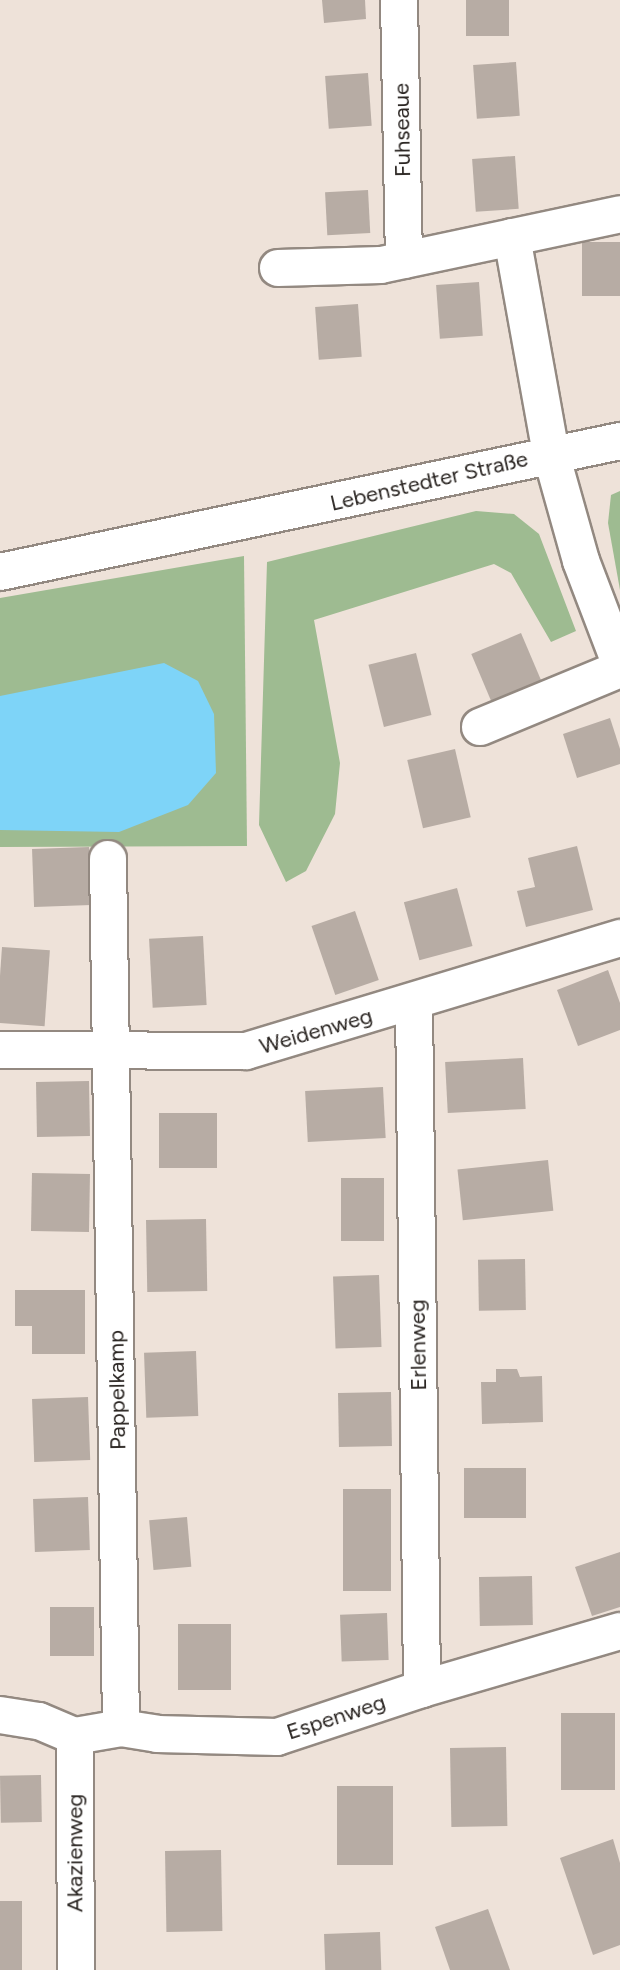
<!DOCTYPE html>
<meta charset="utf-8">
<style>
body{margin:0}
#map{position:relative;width:620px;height:1970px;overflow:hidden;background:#eee2d9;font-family:Figtree,sans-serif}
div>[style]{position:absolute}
.green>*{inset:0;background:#9ebb91}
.water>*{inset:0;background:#7ed4f8}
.building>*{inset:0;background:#b7aca4;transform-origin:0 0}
.roads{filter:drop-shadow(2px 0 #938981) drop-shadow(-2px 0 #938981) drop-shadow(0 2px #938981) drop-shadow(0 -2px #938981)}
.minor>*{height:36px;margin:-18px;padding:0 18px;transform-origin:18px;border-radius:18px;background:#fff}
span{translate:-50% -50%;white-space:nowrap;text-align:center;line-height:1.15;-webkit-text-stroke:8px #fff;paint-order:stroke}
.street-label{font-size:22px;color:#2a2522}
</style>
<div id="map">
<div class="green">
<i style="clip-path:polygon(620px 491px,620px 590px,608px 523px,611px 495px)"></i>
<i style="clip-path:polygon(476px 511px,514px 514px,539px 534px,576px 631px,551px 642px,511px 573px,494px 564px,314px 620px,340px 763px,335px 814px,306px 871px,286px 882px,259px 825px,267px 562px)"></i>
<i style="clip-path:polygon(244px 556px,247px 846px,0 847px,0 598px)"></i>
</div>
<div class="water">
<i style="clip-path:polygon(164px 663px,198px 681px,214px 714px,216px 773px,188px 805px,119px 832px,0 830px,0 696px)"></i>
</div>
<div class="building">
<i style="clip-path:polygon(322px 0,365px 0,366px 19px,324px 23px)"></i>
<i style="left:466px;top:0;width:43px;height:36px"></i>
<i style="left:516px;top:62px;width:54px;height:43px;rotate:86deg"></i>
<i style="left:368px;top:73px;width:53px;height:43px;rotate:86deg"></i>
<i style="left:515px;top:156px;width:53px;height:43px;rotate:86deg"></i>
<i style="left:368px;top:190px;width:43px;height:43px;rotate:87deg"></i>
<i style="left:620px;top:242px;width:54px;height:38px;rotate:90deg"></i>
<i style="left:479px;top:282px;width:54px;height:43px;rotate:86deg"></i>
<i style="left:358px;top:304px;width:53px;height:43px;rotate:86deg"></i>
<i style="left:521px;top:633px;width:53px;height:54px;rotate:67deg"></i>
<i style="left:416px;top:653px;width:64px;height:49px;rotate:76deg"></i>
<i style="clip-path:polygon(610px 718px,620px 749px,620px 764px,577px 778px,563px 734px)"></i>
<i style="left:455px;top:749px;width:70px;height:49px;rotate:77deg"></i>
<i style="clip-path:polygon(577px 846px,593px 910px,526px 927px,517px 891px,535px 887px,528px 858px)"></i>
<i style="left:89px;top:847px;width:58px;height:57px;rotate:88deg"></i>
<i style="left:457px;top:888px;width:60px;height:55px;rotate:75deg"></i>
<i style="left:355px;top:911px;width:73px;height:46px;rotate:71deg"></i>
<i style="left:203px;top:936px;width:69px;height:54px;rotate:87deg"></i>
<i style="left:2px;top:947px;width:48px;height:76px;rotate:4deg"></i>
<i style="clip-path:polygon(608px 970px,620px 1003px,620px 1030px,578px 1046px,557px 990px)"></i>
<i style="left:523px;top:1058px;width:51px;height:78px;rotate:87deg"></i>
<i style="left:89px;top:1081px;width:55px;height:53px;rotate:89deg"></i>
<i style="left:383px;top:1087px;width:51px;height:78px;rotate:87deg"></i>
<i style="left:159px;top:1113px;width:58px;height:55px"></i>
<i style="left:548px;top:1160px;width:51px;height:91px;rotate:84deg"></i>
<i style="left:32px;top:1173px;width:58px;height:58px;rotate:1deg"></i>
<i style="left:341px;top:1178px;width:43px;height:63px"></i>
<i style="left:206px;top:1219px;width:72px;height:60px;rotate:89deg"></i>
<i style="left:525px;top:1259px;width:51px;height:47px;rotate:89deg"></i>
<i style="left:379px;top:1275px;width:72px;height:46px;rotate:88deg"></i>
<i style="clip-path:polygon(15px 1290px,85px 1290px,85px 1354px,32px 1354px,32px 1326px,15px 1326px)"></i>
<i style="left:196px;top:1351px;width:65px;height:52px;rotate:88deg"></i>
<i style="clip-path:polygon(496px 1369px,517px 1369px,520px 1377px,542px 1376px,543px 1422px,482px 1424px,481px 1382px,496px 1382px)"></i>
<i style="left:391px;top:1392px;width:54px;height:53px;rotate:89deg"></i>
<i style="left:88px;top:1397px;width:63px;height:56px;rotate:88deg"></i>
<i style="left:464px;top:1468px;width:62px;height:50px"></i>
<i style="left:343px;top:1489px;width:48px;height:102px"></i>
<i style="left:88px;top:1497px;width:53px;height:55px;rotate:88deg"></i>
<i style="left:187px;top:1517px;width:50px;height:38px;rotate:85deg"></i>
<i style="clip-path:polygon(620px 1552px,620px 1607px,592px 1616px,575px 1567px)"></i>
<i style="left:532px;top:1576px;width:49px;height:53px;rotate:89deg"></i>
<i style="left:50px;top:1607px;width:44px;height:49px"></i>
<i style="left:387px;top:1613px;width:47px;height:47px;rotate:88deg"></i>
<i style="left:178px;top:1624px;width:53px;height:66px"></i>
<i style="left:561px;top:1713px;width:54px;height:77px"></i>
<i style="left:506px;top:1747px;width:79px;height:56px;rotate:89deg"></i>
<i style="left:41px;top:1775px;width:47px;height:41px;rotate:89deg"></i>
<i style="left:337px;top:1786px;width:56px;height:79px"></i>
<i style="clip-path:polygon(613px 1839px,620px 1863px,620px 1945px,593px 1955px,560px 1858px)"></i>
<i style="left:221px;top:1850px;width:81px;height:56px;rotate:89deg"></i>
<i style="left:0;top:1901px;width:22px;height:69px"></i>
<i style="clip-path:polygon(488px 1909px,510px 1970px,450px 1970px,435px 1927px)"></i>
<i style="left:380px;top:1932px;width:38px;height:56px;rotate:88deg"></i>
</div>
<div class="roads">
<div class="minor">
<i style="left:399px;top:0;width:260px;rotate:88.9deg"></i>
<i style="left:512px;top:237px;width:220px;rotate:79.8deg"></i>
<i style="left:551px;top:454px;width:111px;rotate:74.3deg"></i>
<i style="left:581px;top:561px;width:109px;rotate:69.1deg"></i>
<i style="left:278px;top:268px;width:103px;rotate:-1.7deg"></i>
<i style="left:381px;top:265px;width:244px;rotate:-12deg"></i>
<i style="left:0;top:572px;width:634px;rotate:-11.93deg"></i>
<i style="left:480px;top:727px;width:152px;rotate:-22.5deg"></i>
<i style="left:108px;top:859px;width:869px;rotate:89.14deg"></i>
<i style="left:414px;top:1002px;width:687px;rotate:89.33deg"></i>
<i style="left:0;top:1050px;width:246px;rotate:0.2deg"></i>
<i style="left:246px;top:1051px;width:391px;rotate:-16.8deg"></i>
<i style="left:0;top:1715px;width:39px;rotate:9deg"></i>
<i style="left:39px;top:1721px;width:39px;rotate:23deg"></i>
<i style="left:75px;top:1736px;width:47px;rotate:-9.9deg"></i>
<i style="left:121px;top:1728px;width:36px;rotate:9deg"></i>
<i style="left:157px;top:1734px;width:120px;rotate:1.4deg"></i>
<i style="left:277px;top:1737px;width:153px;rotate:-18.3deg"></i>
<i style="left:422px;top:1689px;width:206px;rotate:-16.3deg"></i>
<i style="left:75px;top:1736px;width:234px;rotate:89.8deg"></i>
</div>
</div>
<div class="street-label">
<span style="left:402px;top:130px;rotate:-91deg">Fuhseaue</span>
<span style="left:429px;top:481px;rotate:-13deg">Lebenstedter Straße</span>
<span style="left:316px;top:1031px;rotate:-16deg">Weidenweg</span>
<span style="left:418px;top:1345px;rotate:-91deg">Erlenweg</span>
<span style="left:117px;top:1390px;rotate:-91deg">Pappelkamp</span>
<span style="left:336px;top:1717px;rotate:-18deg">Espenweg</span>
<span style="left:75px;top:1853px;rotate:-90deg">Akazienweg</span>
</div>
</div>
